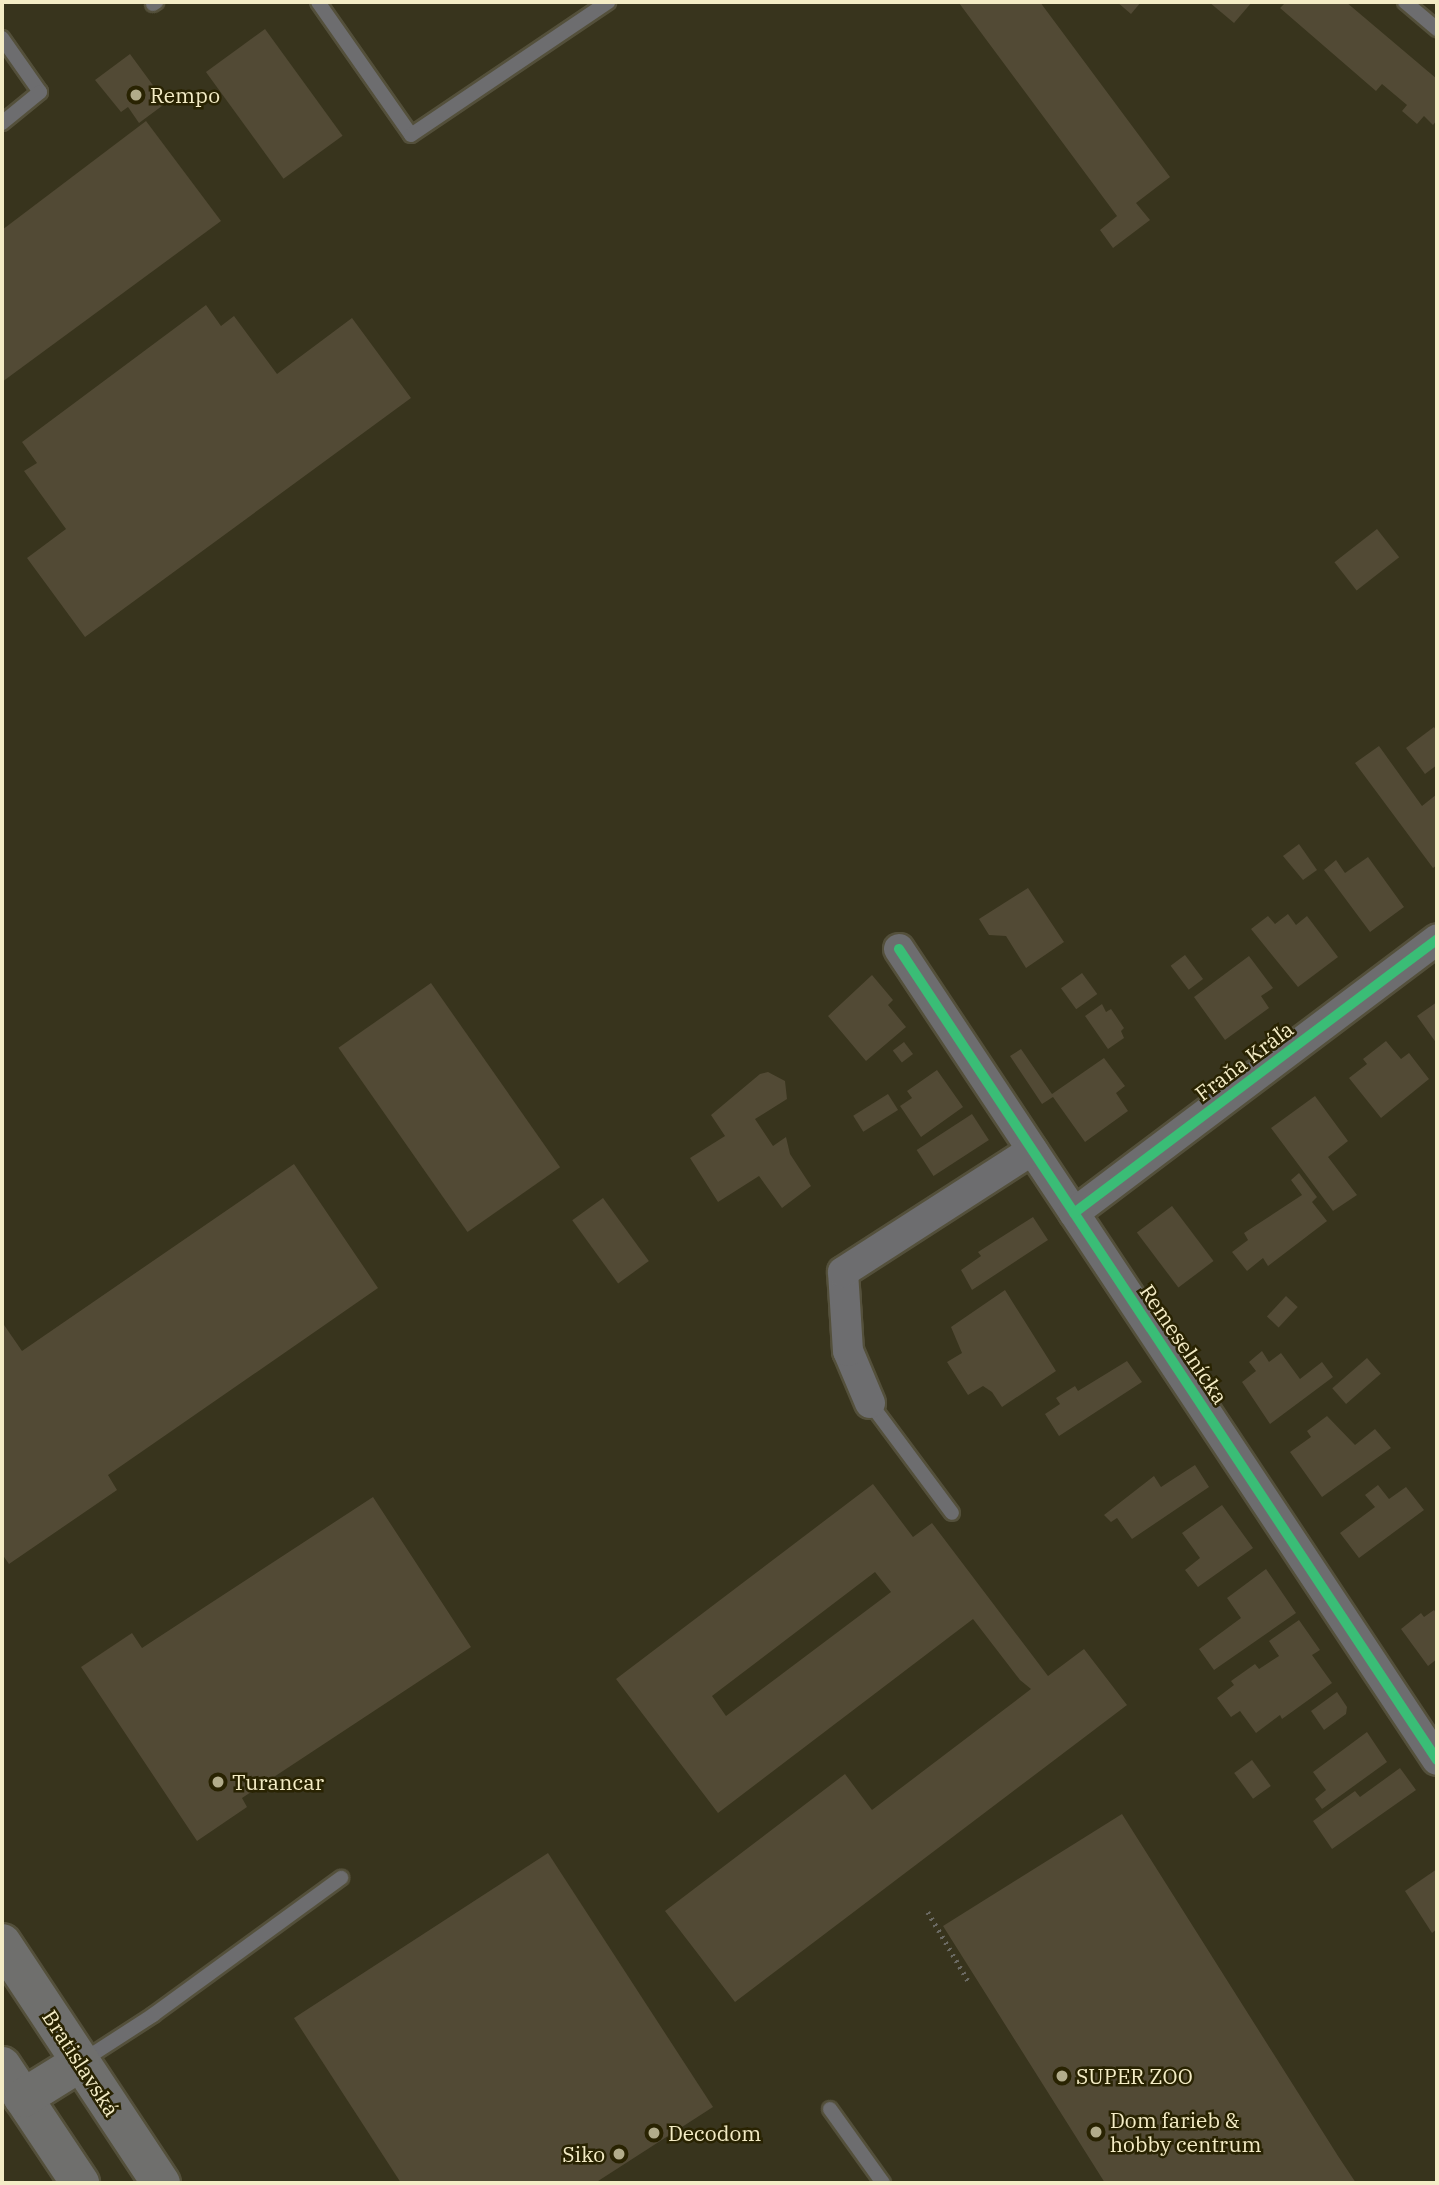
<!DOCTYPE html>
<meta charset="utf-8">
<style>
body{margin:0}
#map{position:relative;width:1439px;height:2185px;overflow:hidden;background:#38341d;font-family:"IBM Plex Serif",serif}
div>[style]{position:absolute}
.building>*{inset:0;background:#524a35;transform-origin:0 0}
.path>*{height:4.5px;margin-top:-2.25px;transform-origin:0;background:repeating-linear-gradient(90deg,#6b6a63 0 2px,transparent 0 7px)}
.roads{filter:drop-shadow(2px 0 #54503b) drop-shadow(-2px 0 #54503b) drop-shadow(0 2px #54503b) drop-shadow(0 -2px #54503b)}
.lane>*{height:14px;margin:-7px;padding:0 7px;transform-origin:7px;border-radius:7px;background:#6d6d6f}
.street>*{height:30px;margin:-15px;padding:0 15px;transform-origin:15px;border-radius:15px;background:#6d6d6f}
.secondary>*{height:38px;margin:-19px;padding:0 19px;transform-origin:19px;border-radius:19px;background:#6f6f6d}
.cycleway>*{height:10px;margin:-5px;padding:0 5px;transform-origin:5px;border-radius:5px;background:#3abd76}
.dots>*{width:19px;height:19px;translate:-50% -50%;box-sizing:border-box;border:4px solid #292302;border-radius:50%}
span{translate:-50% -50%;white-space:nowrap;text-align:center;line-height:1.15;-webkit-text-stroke:5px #292302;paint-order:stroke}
.poi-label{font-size:21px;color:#f4ecc6}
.left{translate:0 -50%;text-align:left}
.right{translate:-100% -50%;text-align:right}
.street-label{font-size:21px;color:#f4ecc6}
.frame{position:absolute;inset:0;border:4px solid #f4ecc6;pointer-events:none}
</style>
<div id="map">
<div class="building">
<i style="clip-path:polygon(961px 2px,1040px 2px,1170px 177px,1136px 203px,1150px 220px,1113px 248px,1100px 230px,1117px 216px,959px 3px)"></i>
<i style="clip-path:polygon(1117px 2px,1141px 2px,1131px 14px)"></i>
<i style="clip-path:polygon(1209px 2px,1252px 2px,1234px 23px)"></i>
<i style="clip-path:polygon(1286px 2px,1346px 2px,1437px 79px,1437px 120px,1433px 125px,1424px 116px,1417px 124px,1402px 111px,1407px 105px,1382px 84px,1376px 91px,1280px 8px)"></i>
<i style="left:265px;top:29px;width:132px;height:73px;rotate:54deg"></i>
<i style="clip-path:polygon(130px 54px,166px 103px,139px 123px,128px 107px,121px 112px,95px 80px)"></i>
<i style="clip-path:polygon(146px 121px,221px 221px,2px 382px,2px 230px)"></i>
<i style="clip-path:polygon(206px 305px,221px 326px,234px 316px,277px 374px,352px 318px,411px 398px,85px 637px,27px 558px,66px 529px,24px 471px,37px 463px,22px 442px)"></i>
<i style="left:1377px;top:529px;width:36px;height:54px;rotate:52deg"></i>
<i style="clip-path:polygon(1434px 727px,1437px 732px,1437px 765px,1425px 774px,1406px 748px)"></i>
<i style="clip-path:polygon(1379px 746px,1422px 806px,1437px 794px,1437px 865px,1433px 868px,1355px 763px)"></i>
<i style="clip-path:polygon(1299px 844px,1317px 870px,1303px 880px,1283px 856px)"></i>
<i style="clip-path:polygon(1368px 857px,1404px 907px,1370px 932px,1324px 870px,1336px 860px,1345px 873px)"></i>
<i style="clip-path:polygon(1028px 888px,1064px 942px,1026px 968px,1006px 936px,989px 935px,979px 919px)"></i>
<i style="clip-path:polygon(1288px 914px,1296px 925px,1307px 916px,1338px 957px,1298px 987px,1251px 929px,1268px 916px,1275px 924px)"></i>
<i style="left:1185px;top:955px;width:30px;height:18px;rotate:53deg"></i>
<i style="clip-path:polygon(1249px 956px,1273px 988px,1261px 996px,1269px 1008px,1225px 1040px,1194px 997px)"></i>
<i style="left:1082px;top:973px;width:26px;height:26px;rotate:54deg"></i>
<i style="clip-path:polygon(872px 975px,893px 1000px,888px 1005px,906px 1027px,866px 1061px,828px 1016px)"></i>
<i style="left:431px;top:983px;width:225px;height:113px;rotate:55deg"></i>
<i style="clip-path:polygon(1437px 1002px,1437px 1044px,1417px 1016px)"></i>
<i style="clip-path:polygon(1102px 1004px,1106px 1012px,1111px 1009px,1124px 1028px,1121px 1031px,1124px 1038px,1108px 1049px,1085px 1016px)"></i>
<i style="clip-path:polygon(1386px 1041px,1401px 1059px,1409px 1053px,1429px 1079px,1381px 1118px,1349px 1078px,1367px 1064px,1363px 1059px)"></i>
<i style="left:904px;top:1042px;width:15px;height:14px;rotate:53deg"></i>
<i style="clip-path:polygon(1021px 1049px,1052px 1094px,1104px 1058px,1125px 1086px,1116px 1093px,1128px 1111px,1085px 1142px,1053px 1097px,1042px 1104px,1010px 1056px)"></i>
<i style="clip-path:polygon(937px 1070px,963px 1107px,921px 1137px,900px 1106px,912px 1098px,907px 1091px)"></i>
<i style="clip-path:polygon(768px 1072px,785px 1081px,787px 1099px,755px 1119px,773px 1146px,786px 1137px,790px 1154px,811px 1186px,782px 1208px,759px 1176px,718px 1202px,690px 1158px,725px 1136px,711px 1115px,760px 1074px)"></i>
<i style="left:888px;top:1094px;width:19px;height:41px;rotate:58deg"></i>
<i style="clip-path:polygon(1315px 1096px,1348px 1141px,1328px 1157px,1357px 1195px,1333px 1211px,1271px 1128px)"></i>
<i style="left:972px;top:1114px;width:31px;height:66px;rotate:57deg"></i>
<i style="clip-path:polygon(294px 1164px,378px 1288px,108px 1475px,117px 1490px,9px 1564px,2px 1554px,2px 1322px,22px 1351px)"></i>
<i style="clip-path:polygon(1299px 1173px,1317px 1197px,1312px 1202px,1327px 1221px,1268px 1266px,1263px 1258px,1247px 1271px,1232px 1252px,1248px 1240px,1244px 1233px,1302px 1195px,1291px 1180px)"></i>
<i style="left:603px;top:1198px;width:78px;height:38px;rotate:54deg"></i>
<i style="left:1172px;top:1206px;width:69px;height:44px;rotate:53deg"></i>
<i style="clip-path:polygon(1033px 1217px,1048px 1240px,972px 1290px,961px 1270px,981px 1256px,978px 1252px)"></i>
<i style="clip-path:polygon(1005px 1290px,1056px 1371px,1002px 1407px,992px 1392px,983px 1386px,968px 1395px,947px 1362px,962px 1353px,951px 1327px)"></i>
<i style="left:1286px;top:1296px;width:16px;height:28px;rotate:43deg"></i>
<i style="clip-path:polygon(1262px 1351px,1269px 1362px,1281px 1353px,1300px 1379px,1322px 1362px,1333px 1377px,1270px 1424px,1242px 1382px,1256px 1371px,1249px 1362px)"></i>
<i style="left:1367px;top:1358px;width:21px;height:46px;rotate:49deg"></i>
<i style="clip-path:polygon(1127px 1361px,1142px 1382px,1059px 1436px,1045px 1414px,1060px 1404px,1056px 1398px,1075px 1386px,1078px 1391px)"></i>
<i style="clip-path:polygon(1327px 1416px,1355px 1445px,1375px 1429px,1391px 1448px,1322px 1497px,1290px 1452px,1311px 1437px,1307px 1431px)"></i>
<i style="clip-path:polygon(1195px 1465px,1209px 1487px,1132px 1539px,1117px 1518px,1111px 1522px,1104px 1515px,1154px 1476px,1161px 1487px)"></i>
<i style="clip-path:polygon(evenodd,873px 1484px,913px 1537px,932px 1523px,1048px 1676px,1084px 1649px,1127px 1705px,735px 2002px,665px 1911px,845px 1774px,872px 1810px,1031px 1689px,1020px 1680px,973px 1619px,718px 1813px,616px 1679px,873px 1484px,875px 1572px,891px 1592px,726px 1716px,712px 1696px,875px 1572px)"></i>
<i style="clip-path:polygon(1378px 1485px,1389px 1499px,1406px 1487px,1424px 1510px,1359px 1558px,1340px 1533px,1375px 1507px,1365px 1495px)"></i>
<i style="clip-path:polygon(373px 1497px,471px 1647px,242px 1798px,247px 1807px,197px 1841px,81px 1667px,132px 1633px,142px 1648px)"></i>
<i style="clip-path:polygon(1222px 1505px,1253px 1548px,1198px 1587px,1185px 1570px,1200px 1558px,1182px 1533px)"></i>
<i style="clip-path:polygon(1266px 1569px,1296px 1613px,1214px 1670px,1199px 1649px,1241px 1618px,1227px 1598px)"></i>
<i style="clip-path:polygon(1434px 1610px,1437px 1614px,1437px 1659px,1428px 1666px,1401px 1629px,1421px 1613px,1424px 1617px)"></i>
<i style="clip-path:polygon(1299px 1620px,1320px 1650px,1312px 1655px,1332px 1683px,1282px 1719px,1280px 1715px,1256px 1733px,1240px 1711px,1231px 1717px,1217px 1698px,1234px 1685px,1231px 1681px,1255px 1664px,1259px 1669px,1279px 1656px,1269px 1641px)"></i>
<i style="clip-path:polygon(1337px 1692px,1347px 1707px,1346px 1714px,1324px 1730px,1311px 1711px)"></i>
<i style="clip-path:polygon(1367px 1732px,1387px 1762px,1322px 1809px,1315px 1799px,1326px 1790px,1313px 1772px)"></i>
<i style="left:1252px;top:1760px;width:32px;height:22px;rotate:54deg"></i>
<i style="clip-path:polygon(1400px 1768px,1416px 1790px,1332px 1849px,1313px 1821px,1355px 1791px,1360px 1797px)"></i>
<i style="clip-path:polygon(1122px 1814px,1338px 2156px,1356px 2183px,1105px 2183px,943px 1926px)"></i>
<i style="clip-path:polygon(548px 1853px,713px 2107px,595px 2183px,401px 2183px,294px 2018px)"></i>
<i style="clip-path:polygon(1437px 1869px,1437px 1929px,1432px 1933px,1405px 1891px)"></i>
</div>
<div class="path">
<i style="left:928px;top:1912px;width:83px;rotate:59.7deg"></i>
</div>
<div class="roads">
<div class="lane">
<i style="left:318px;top:2px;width:162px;rotate:55deg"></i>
<i style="left:411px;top:135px;width:238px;rotate:-34deg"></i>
<i style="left:1405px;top:2px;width:42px;rotate:40.2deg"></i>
<i style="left:153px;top:4px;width:4px;rotate:-34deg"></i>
<i style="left:2px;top:38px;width:66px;rotate:54.9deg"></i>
<i style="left:40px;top:92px;width:49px;rotate:140.8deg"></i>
<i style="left:870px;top:1403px;width:137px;rotate:53.3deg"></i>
<i style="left:82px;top:2061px;width:85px;rotate:-32.9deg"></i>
<i style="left:153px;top:2015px;width:233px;rotate:-36.1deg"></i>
<i style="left:830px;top:2109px;width:91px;rotate:54.4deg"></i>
</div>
<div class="street">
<i style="left:899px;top:949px;width:973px;rotate:56.44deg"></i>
<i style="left:1074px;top:1213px;width:455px;rotate:-37deg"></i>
<i style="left:870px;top:1403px;width:56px;rotate:-112.9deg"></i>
<i style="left:848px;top:1351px;width:79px;rotate:-93.6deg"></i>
<i style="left:843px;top:1272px;width:225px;rotate:-32.8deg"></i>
</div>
<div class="secondary">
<i style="left:2px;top:1943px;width:288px;rotate:56.5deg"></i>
<i style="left:2px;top:2066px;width:141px;rotate:56.3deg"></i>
<i style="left:23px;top:2098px;width:68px;rotate:-31.8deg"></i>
</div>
</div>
<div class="cycleway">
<i style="left:899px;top:949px;width:973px;rotate:56.44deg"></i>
<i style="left:1074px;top:1213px;width:455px;rotate:-37deg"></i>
</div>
<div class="dots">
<i style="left:136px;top:95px;background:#b2ac8b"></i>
<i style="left:218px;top:1782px;background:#b2ac8b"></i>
<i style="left:1062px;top:2076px;background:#b2ac8b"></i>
<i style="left:1096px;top:2132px;background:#b2ac8b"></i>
<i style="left:654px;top:2133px;background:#b2ac8b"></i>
<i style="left:619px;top:2154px;background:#b2ac8b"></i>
</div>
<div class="poi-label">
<span class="left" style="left:150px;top:95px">Rempo</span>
<span class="left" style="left:232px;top:1782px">Turancar</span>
<span class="left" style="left:1076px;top:2076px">SUPER ZOO</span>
<span class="left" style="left:1110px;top:2132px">Dom farieb &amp;<br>hobby centrum</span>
<span class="left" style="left:668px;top:2133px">Decodom</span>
<span class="right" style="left:605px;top:2154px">Siko</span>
</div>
<div class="street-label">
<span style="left:1244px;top:1061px;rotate:-37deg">Fraňa Kráľa</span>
<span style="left:1184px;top:1344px;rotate:56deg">Remeselnícka</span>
<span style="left:81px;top:2063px;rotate:57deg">Bratislavská</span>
</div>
<div class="frame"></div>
</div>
